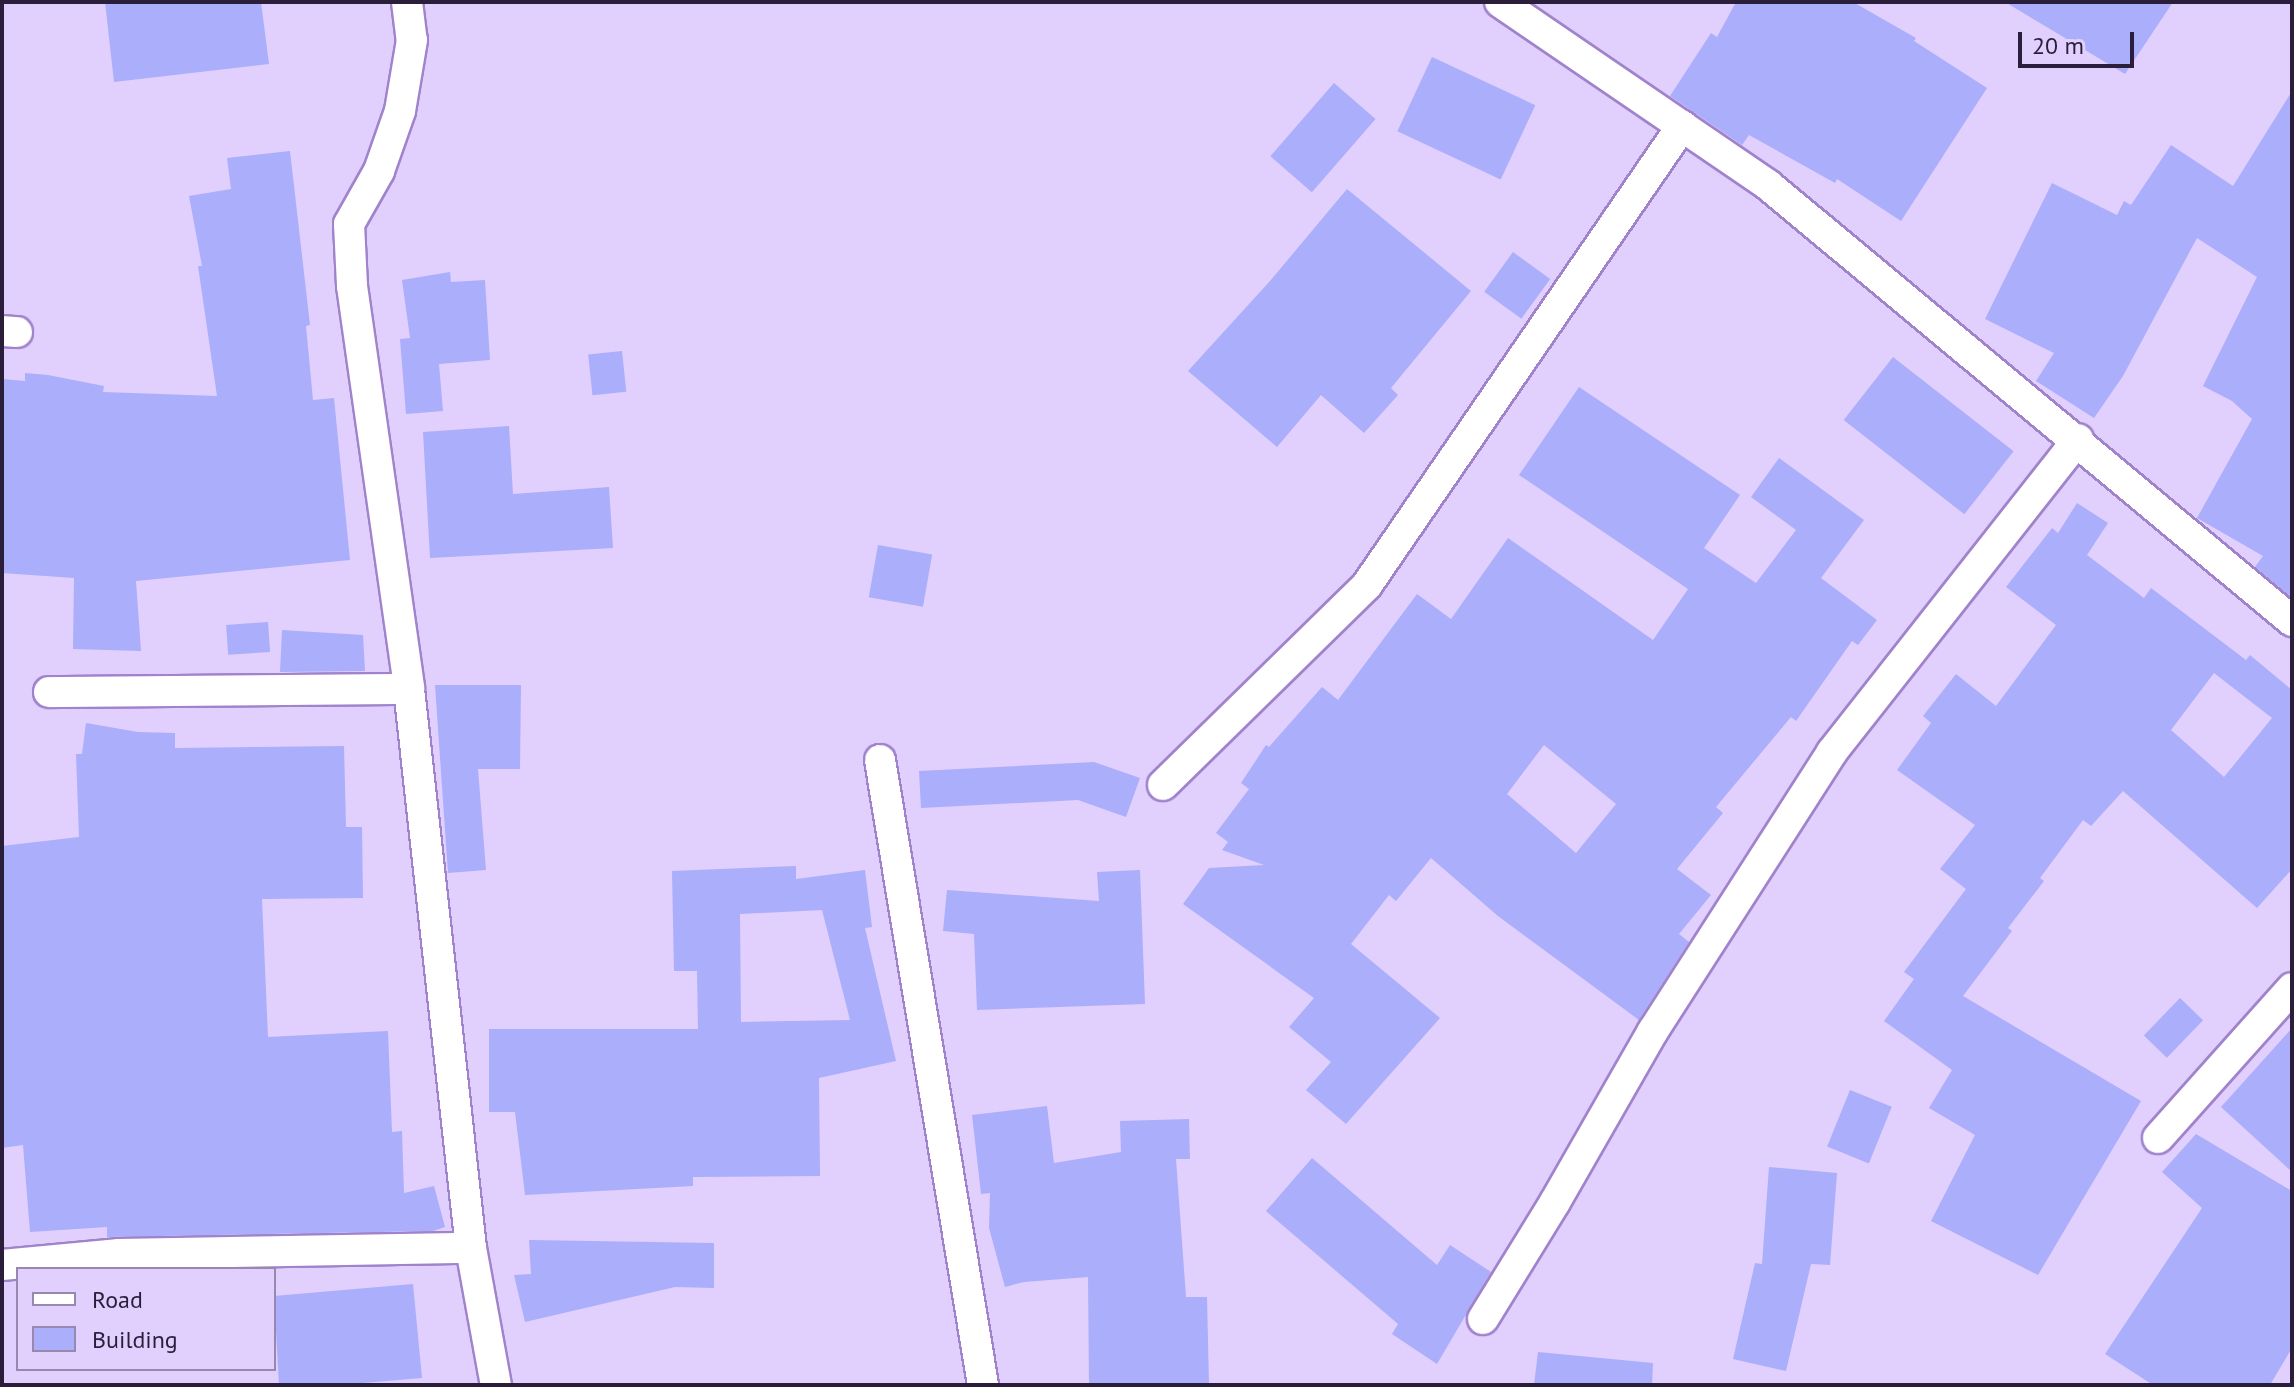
<!DOCTYPE html>
<style>
body{margin:0}
#map{position:relative;width:2294px;height:1387px;overflow:hidden;background:#e1cffe;font-family:"PT Sans",sans-serif}
div>[style]{position:absolute}
.building>*{inset:0;background:#abaefb;transform-origin:0 0}
.roads{filter:drop-shadow(2px 0 #a083cb) drop-shadow(-2px 0 #a083cb) drop-shadow(0 2px #a083cb) drop-shadow(0 -2px #a083cb)}
.minor>*{height:30px;margin:-15px;padding:0 15px;transform-origin:15px;border-radius:15px;background:#fff}
span{translate:-50% -50%;white-space:nowrap;text-align:center;line-height:1.15;-webkit-text-stroke:7px #e1cffe;paint-order:stroke}
.frame{position:absolute;inset:0;border:4px solid #2a1e3b;pointer-events:none}
.legend{position:absolute;left:16px;top:1267px;width:260px;height:104px;box-sizing:border-box;background:#e1cffe;border:2px solid #9888b0;margin:0;padding:10px 14px;list-style:none;font-size:24px;color:#2a1e3b}
.legend li{display:flex;align-items:center;gap:16px;height:40px}
.legend b{width:40px;border:2px solid #9888b0}
.scale{position:absolute;left:2018px;top:32px;width:116px;height:36px;box-sizing:border-box;border:4px solid #2a1e3b;border-top:0;padding-left:10px;font-size:24px;line-height:28px;white-space:nowrap;color:#2a1e3b;-webkit-text-stroke:6px #e1cffe;paint-order:stroke}
</style>
<div id="map">
<div class="building">
<i style="clip-path:polygon(105px 2px,261px 2px,269px 64px,114px 82px)"></i>
<i style="clip-path:polygon(1736px 2px,1853px 2px,1916px 38px,1914px 41px,1987px 88px,1901px 221px,1837px 179px,1835px 183px,1749px 135px,1742px 145px,1670px 96px,1711px 33px,1717px 37px)"></i>
<i style="clip-path:polygon(2005px 2px,2173px 2px,2125px 74px)"></i>
<i style="left:1432px;top:57px;width:114px;height:82px;rotate:25deg"></i>
<i style="left:1334px;top:83px;width:55px;height:97px;rotate:41deg"></i>
<i style="clip-path:polygon(2292px 91px,2292px 598px,2255px 567px,2263px 556px,2197px 518px,2252px 419px,2232px 401px,2203px 386px,2257px 277px,2197px 238px,2123px 376px,2094px 418px,2036px 381px,2054px 353px,1985px 319px,2052px 183px,2117px 215px,2124px 201px,2131px 205px,2171px 145px,2233px 186px)"></i>
<i style="clip-path:polygon(290px 151px,310px 325px,306px 326px,313px 400px,334px 398px,350px 560px,136px 581px,141px 651px,73px 649px,74px 578px,2px 573px,2px 379px,25px 381px,25px 373px,48px 375px,104px 386px,103px 392px,217px 396px,198px 266px,202px 266px,189px 196px,231px 189px,227px 158px)"></i>
<i style="clip-path:polygon(1347px 189px,1471px 291px,1391px 388px,1398px 395px,1364px 433px,1321px 395px,1277px 447px,1188px 371px,1270px 281px)"></i>
<i style="left:1513px;top:252px;width:46px;height:49px;rotate:36deg"></i>
<i style="clip-path:polygon(450px 272px,451px 282px,485px 280px,490px 360px,439px 364px,443px 411px,406px 414px,400px 339px,410px 338px,402px 280px)"></i>
<i style="left:622px;top:351px;width:41px;height:34px;rotate:84deg"></i>
<i style="left:1893px;top:357px;width:153px;height:80px;rotate:38deg"></i>
<i style="clip-path:polygon(evenodd,1579px 387px,1740px 495px,1704px 548px,1756px 583px,1796px 530px,1751px 497px,1779px 458px,1864px 520px,1821px 578px,1877px 620px,1858px 645px,1852px 641px,1796px 721px,1791px 717px,1716px 807px,1723px 813px,1677px 869px,1711px 895px,1679px 934px,1689px 942px,1639px 1020px,1498px 916px,1431px 858px,1396px 901px,1389px 895px,1351px 944px,1440px 1018px,1346px 1124px,1306px 1090px,1331px 1062px,1289px 1027px,1314px 998px,1183px 904px,1209px 868px,1264px 865px,1222px 850px,1228px 842px,1216px 833px,1249px 789px,1241px 783px,1266px 745px,1269px 747px,1322px 687px,1338px 700px,1417px 594px,1451px 619px,1508px 538px,1653px 640px,1688px 589px,1519px 475px,1579px 387px,1544px 745px,1616px 804px,1576px 853px,1507px 794px,1544px 745px)"></i>
<i style="clip-path:polygon(509px 426px,513px 494px,609px 487px,613px 548px,430px 558px,423px 432px)"></i>
<i style="clip-path:polygon(evenodd,2077px 503px,2108px 523px,2087px 555px,2144px 598px,2151px 588px,2246px 660px,2250px 655px,2292px 690px,2292px 869px,2257px 908px,2123px 791px,2091px 826px,2083px 820px,2040px 878px,2044px 881px,2008px 928px,2012px 931px,1963px 996px,2141px 1101px,2038px 1275px,1931px 1221px,1975px 1135px,1929px 1108px,1952px 1070px,1884px 1021px,1914px 979px,1904px 972px,1966px 889px,1940px 869px,1975px 825px,1897px 770px,1931px 723px,1923px 716px,1956px 674px,1996px 706px,2056px 625px,2006px 587px,2052px 528px,2058px 533px,2077px 503px,2214px 673px,2272px 718px,2224px 777px,2171px 730px,2214px 673px)"></i>
<i style="left:878px;top:545px;width:55px;height:53px;rotate:10deg"></i>
<i style="left:268px;top:622px;width:30px;height:42px;rotate:86deg"></i>
<i style="clip-path:polygon(282px 630px,363px 635px,365px 671px,280px 672px)"></i>
<i style="clip-path:polygon(435px 685px,521px 685px,520px 769px,478px 769px,486px 870px,448px 873px)"></i>
<i style="clip-path:polygon(86px 723px,138px 732px,175px 733px,175px 748px,344px 746px,346px 827px,362px 827px,363px 898px,262px 899px,268px 1037px,388px 1031px,392px 1132px,402px 1131px,404px 1193px,434px 1186px,445px 1227px,433px 1231px,107px 1237px,107px 1227px,30px 1232px,23px 1145px,2px 1148px,2px 846px,79px 837px,76px 754px,82px 754px)"></i>
<i style="clip-path:polygon(1094px 762px,1140px 778px,1126px 817px,1078px 800px,921px 808px,919px 771px)"></i>
<i style="clip-path:polygon(evenodd,796px 866px,796px 879px,865px 870px,872px 927px,865px 928px,896px 1061px,819px 1078px,820px 1176px,693px 1177px,693px 1186px,525px 1195px,515px 1112px,489px 1112px,489px 1029px,698px 1029px,697px 971px,674px 971px,672px 871px,796px 866px,822px 910px,850px 1020px,741px 1022px,740px 914px,822px 910px)"></i>
<i style="clip-path:polygon(1140px 870px,1145px 1004px,977px 1010px,974px 934px,943px 931px,947px 890px,1099px 901px,1097px 872px)"></i>
<i style="left:2180px;top:998px;width:32px;height:52px;rotate:44deg"></i>
<i style="clip-path:polygon(2292px 1028px,2292px 1172px,2221px 1107px)"></i>
<i style="left:1850px;top:1090px;width:45px;height:61px;rotate:22deg"></i>
<i style="clip-path:polygon(1047px 1106px,1054px 1163px,1121px 1152px,1120px 1121px,1189px 1119px,1190px 1159px,1176px 1159px,1186px 1297px,1207px 1297px,1209px 1385px,1089px 1385px,1088px 1277px,1024px 1282px,1005px 1287px,989px 1228px,990px 1193px,981px 1194px,972px 1115px)"></i>
<i style="clip-path:polygon(2196px 1134px,2292px 1191px,2292px 1348px,2270px 1385px,2153px 1385px,2105px 1354px,2202px 1208px,2162px 1172px)"></i>
<i style="clip-path:polygon(1312px 1158px,1437px 1265px,1450px 1245px,1491px 1272px,1437px 1364px,1392px 1334px,1398px 1324px,1266px 1211px)"></i>
<i style="clip-path:polygon(1769px 1167px,1837px 1173px,1830px 1265px,1811px 1264px,1786px 1371px,1733px 1359px,1755px 1263px,1762px 1264px)"></i>
<i style="clip-path:polygon(529px 1240px,714px 1243px,714px 1288px,675px 1287px,525px 1322px,514px 1275px,531px 1274px)"></i>
<i style="clip-path:polygon(413px 1284px,422px 1378px,339px 1385px,279px 1385px,274px 1296px)"></i>
<i style="clip-path:polygon(1538px 1352px,1653px 1363px,1652px 1385px,1534px 1385px)"></i>
</div>
<div class="roads">
<div class="minor">
<i style="left:407px;top:2px;width:38px;rotate:83deg"></i>
<i style="left:412px;top:40px;width:72px;rotate:99.6deg"></i>
<i style="left:400px;top:111px;width:64px;rotate:109.3deg"></i>
<i style="left:379px;top:171px;width:61px;rotate:119.5deg"></i>
<i style="left:349px;top:224px;width:62px;rotate:87.2deg"></i>
<i style="left:352px;top:286px;width:407px;rotate:81.9deg"></i>
<i style="left:409px;top:689px;width:562px;rotate:83.67deg"></i>
<i style="left:471px;top:1248px;width:139px;rotate:79.7deg"></i>
<i style="left:1500px;top:2px;width:325px;rotate:34.3deg"></i>
<i style="left:1768px;top:185px;width:682px;rotate:39.76deg"></i>
<i style="left:2px;top:331px;width:15px;rotate:4deg"></i>
<i style="left:49px;top:692px;width:360px;rotate:-0.5deg"></i>
<i style="left:880px;top:760px;width:633px;rotate:80.64deg"></i>
<i style="left:1163px;top:785px;width:286px;rotate:-44.4deg"></i>
<i style="left:1367px;top:585px;width:557px;rotate:-55.54deg"></i>
<i style="left:2158px;top:1138px;width:201px;rotate:-48.2deg"></i>
<i style="left:2px;top:1265px;width:118px;rotate:-5.4deg"></i>
<i style="left:119px;top:1254px;width:352px;rotate:-1deg"></i>
<i style="left:1483px;top:1319px;width:137px;rotate:-58.4deg"></i>
<i style="left:1555px;top:1202px;width:197px;rotate:-60.2deg"></i>
<i style="left:1653px;top:1031px;width:331px;rotate:-57.3deg"></i>
<i style="left:1832px;top:752px;width:398px;rotate:-51.8deg"></i>
</div>
</div>
<div class="frame"></div>
<ul class="legend">
<li><b style="height:10px;background:#fff"></b>Road</li>
<li><b style="height:22px;background:#abaefb"></b>Building</li>
</ul>
<div class="scale">20 m</div>
</div>
